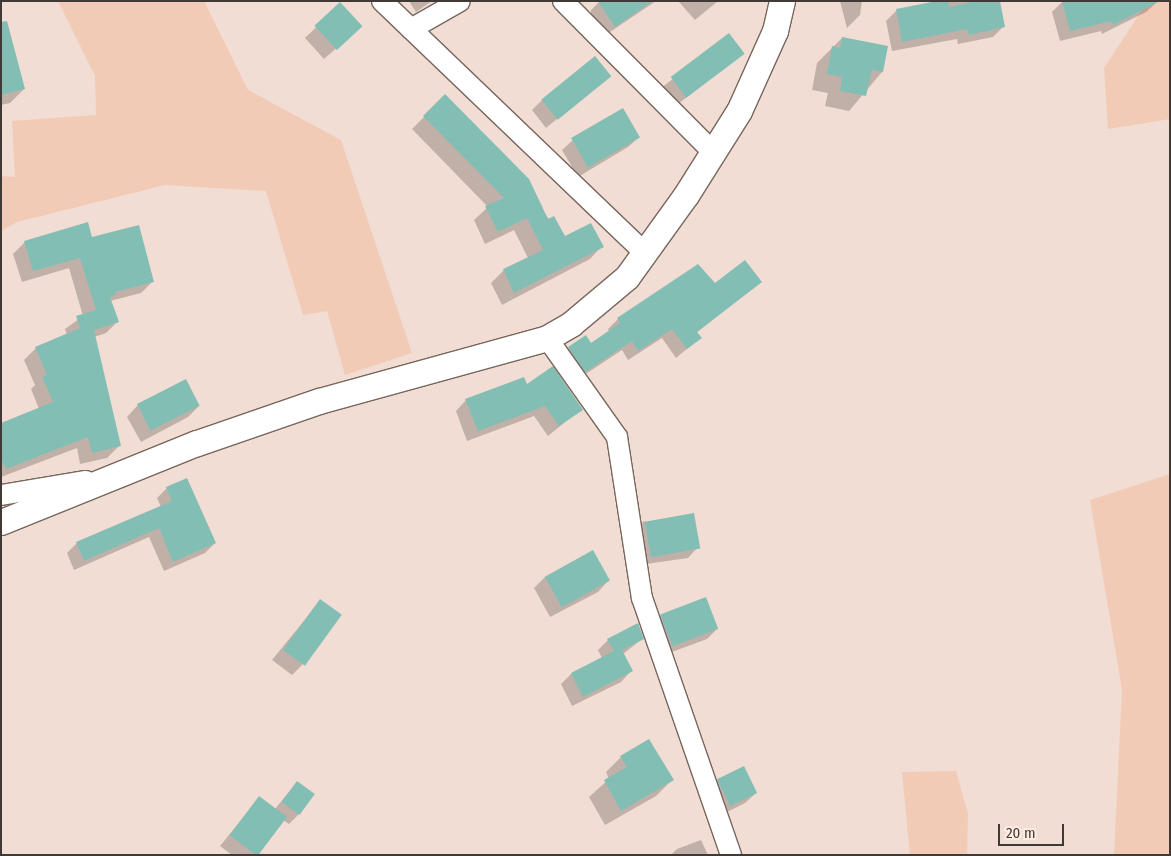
<!DOCTYPE html>
<style>
body{margin:0}
#map{position:relative;width:1171px;height:856px;overflow:hidden;background:#f1ddd3;font-family:"Fira Sans Condensed",sans-serif}
div>[style]{position:absolute}
.green>*{inset:0;background:#f2cbb7}
.shadow>*{inset:0;background:#0003;transform-origin:0 0}
.building>*{inset:0;background:#83beb5;transform-origin:0 0}
.roads{filter:drop-shadow(1px 0 #77665d) drop-shadow(-1px 0 #77665d) drop-shadow(0 1px #77665d) drop-shadow(0 -1px #77665d)}
.minor>*{height:20px;margin:-10px;padding:0 10px;transform-origin:10px;border-radius:10px;background:#fff}
.tertiary>*{height:25px;margin:-12.5px;padding:0 12.5px;transform-origin:12.5px;border-radius:12.5px;background:#fff}
span{translate:-50% -50%;white-space:nowrap;text-align:center;line-height:1.15;-webkit-text-stroke:4.5px #feebe1;paint-order:stroke}
.frame{position:absolute;inset:0;border:2px solid #413936;pointer-events:none}
.scale{position:absolute;left:998px;top:824px;width:66px;height:22px;box-sizing:border-box;border:2px solid #413936;border-top:0;padding-left:6px;font-size:15px;line-height:18px;white-space:nowrap;color:#413936;-webkit-text-stroke:4px #feebe1;paint-order:stroke}
</style>
<div id="map">
<div class="green">
<i style="clip-path:polygon(58px 1px,204px 1px,248px 90px,341px 140px,412px 353px,345px 375px,327px 311px,303px 315px,266px 191px,165px 185px,17px 222px,1px 231px,1px 176px,15px 177px,12px 121px,96px 115px,95px 76px)"></i>
<i style="clip-path:polygon(1148px 1px,1170px 1px,1170px 119px,1108px 129px,1104px 68px)"></i>
<i style="clip-path:polygon(1170px 474px,1170px 855px,1114px 855px,1122px 690px,1090px 500px)"></i>
<i style="clip-path:polygon(956px 771px,968px 814px,967px 855px,910px 855px,902px 772px)"></i>
</div>
<div class="shadow">
<i style="clip-path:polygon(409px 1px,432px 1px,416px 12px)"></i>
<i style="clip-path:polygon(600px 1px,656px 1px,604px 36px,591px 16px,591px 10px)"></i>
<i style="clip-path:polygon(678px 1px,718px 1px,695px 20px)"></i>
<i style="clip-path:polygon(840px 1px,862px 1px,860px 15px,847px 28px)"></i>
<i style="clip-path:polygon(943px 1px,998px 1px,1004px 26px,993px 37px,958px 44px,957px 39px,892px 51px,886px 21px,897px 10px)"></i>
<i style="clip-path:polygon(1063px 1px,1157px 2px,1146px 12px,1102px 34px,1101px 31px,1060px 41px,1052px 12px)"></i>
<i style="clip-path:polygon(340px 4px,350px 36px,324px 59px,305px 38px)"></i>
<i style="clip-path:polygon(1px 29px,24px 89px,10px 103px,1px 105px)"></i>
<i style="left:729px;top:35px;width:23px;height:87px;rotate:52deg"></i>
<i style="clip-path:polygon(842px 38px,887px 47px,882px 72px,849px 111px,825px 106px,828px 93px,812px 90px,817px 63px)"></i>
<i style="clip-path:polygon(609px 76px,546px 128px,532px 110px,542px 100px)"></i>
<i style="clip-path:polygon(445px 96px,565px 238px,602px 246px,590px 259px,502px 305px,491px 283px,504px 270px,528px 258px,514px 230px,485px 244px,474px 220px,488px 207px,412px 129px)"></i>
<i style="clip-path:polygon(639px 137px,628px 147px,578px 177px,562px 150px,573px 140px)"></i>
<i style="clip-path:polygon(91px 239px,153px 281px,141px 293px,110px 301px,118px 321px,106px 333px,94px 337px,119px 446px,107px 458px,80px 464px,77px 448px,1px 477px,1px 424px,39px 409px,31px 389px,35px 385px,24px 360px,36px 348px,67px 335px,65px 329px,83px 316px,69px 268px,22px 282px,13px 254px,25px 242px)"></i>
<i style="clip-path:polygon(698px 266px,715px 284px,760px 282px,696px 333px,700px 338px,676px 358px,662px 338px,628px 360px,622px 350px,575px 381px,559px 358px,569px 348px,591px 345px,609px 332px,608px 329px,618px 319px)"></i>
<i style="clip-path:polygon(185px 381px,199px 406px,188px 417px,141px 442px,127px 417px,137px 406px)"></i>
<i style="clip-path:polygon(526px 386px,581px 409px,548px 436px,534px 416px,467px 441px,456px 411px,466px 400px)"></i>
<i style="clip-path:polygon(167px 488px,215px 543px,205px 553px,164px 571px,149px 537px,74px 570px,67px 553px,77px 543px,161px 507px,157px 498px)"></i>
<i style="clip-path:polygon(644px 521px,698px 547px,688px 558px,639px 565px,634px 532px)"></i>
<i style="clip-path:polygon(545px 577px,608px 581px,598px 592px,550px 617px,534px 588px)"></i>
<i style="clip-path:polygon(320px 601px,302px 665px,292px 675px,272px 660px)"></i>
<i style="clip-path:polygon(661px 615px,717px 629px,707px 639px,661px 656px,650px 626px)"></i>
<i style="clip-path:polygon(642px 639px,623px 654px,631px 671px,621px 682px,572px 706px,561px 684px,571px 674px,602px 658px,598px 650px,608px 640px)"></i>
<i style="clip-path:polygon(621px 757px,672px 780px,656px 796px,605px 825px,589px 797px,609px 779px,606px 772px)"></i>
<i style="clip-path:polygon(718px 780px,756px 793px,745px 803px,717px 817px,707px 790px)"></i>
<i style="clip-path:polygon(297px 782px,299px 814px,289px 824px,283px 820px,256px 855px,232px 855px,220px 846px,259px 798px,275px 809px)"></i>
<i style="clip-path:polygon(701px 840px,708px 855px,671px 855px,677px 849px)"></i>
</div>
<div class="building">
<i style="clip-path:polygon(598px 1px,653px 1px,615px 27px)"></i>
<i style="clip-path:polygon(937px 1px,948px 1px,949px 7px,977px 1px,1000px 1px,1005px 27px,969px 35px,967px 29px,902px 42px,896px 9px)"></i>
<i style="clip-path:polygon(1062px 1px,1160px 1px,1113px 25px,1111px 21px,1070px 31px)"></i>
<i style="left:340px;top:2px;width:33px;height:35px;rotate:47deg"></i>
<i style="clip-path:polygon(7px 21px,25px 89px,1px 95px,1px 22px)"></i>
<i style="left:729px;top:33px;width:26px;height:73px;rotate:53deg"></i>
<i style="clip-path:polygon(842px 37px,888px 46px,883px 72px,872px 70px,866px 96px,840px 91px,842px 77px,827px 74px,832px 46px,840px 48px)"></i>
<i style="left:595px;top:56px;width:26px;height:69px;rotate:51deg"></i>
<i style="clip-path:polygon(445px 94px,529px 179px,548px 219px,554px 216px,565px 236px,591px 223px,604px 247px,514px 293px,503px 269px,543px 250px,527px 218px,498px 232px,485px 206px,504px 198px,423px 116px)"></i>
<i style="left:623px;top:108px;width:34px;height:60px;rotate:60deg"></i>
<i style="clip-path:polygon(88px 222px,92px 237px,139px 225px,154px 282px,115px 292px,116px 295px,110px 297px,119px 322px,94px 330px,121px 446px,92px 453px,88px 437px,6px 469px,1px 458px,1px 423px,53px 402px,42px 377px,47px 375px,35px 347px,80px 328px,76px 316px,96px 310px,80px 258px,33px 271px,24px 241px)"></i>
<i style="clip-path:polygon(745px 260px,762px 282px,697px 332px,702px 338px,687px 349px,672px 329px,638px 351px,632px 341px,585px 372px,568px 347px,586px 335px,591px 343px,620px 323px,617px 318px,698px 264px,715px 283px)"></i>
<i style="clip-path:polygon(553px 366px,583px 410px,559px 426px,545px 406px,478px 431px,465px 399px,524px 377px,527px 384px)"></i>
<i style="left:186px;top:379px;width:30px;height:55px;rotate:63deg"></i>
<i style="clip-path:polygon(187px 478px,216px 543px,173px 562px,159px 528px,84px 561px,76px 542px,172px 501px,166px 487px)"></i>
<i style="left:694px;top:513px;width:36px;height:50px;rotate:80deg"></i>
<i style="left:593px;top:550px;width:35px;height:55px;rotate:61deg"></i>
<i style="left:706px;top:597px;width:34px;height:49px;rotate:69deg"></i>
<i style="left:320px;top:599px;width:27px;height:63px;rotate:36deg"></i>
<i style="clip-path:polygon(638px 623px,644px 639px,622px 650px,633px 671px,583px 697px,571px 673px,614px 651px,607px 639px)"></i>
<i style="clip-path:polygon(649px 739px,674px 780px,621px 811px,604px 780px,627px 767px,620px 756px)"></i>
<i style="left:744px;top:766px;width:30px;height:30px;rotate:64deg"></i>
<i style="left:297px;top:781px;width:22px;height:26px;rotate:36deg"></i>
<i style="left:259px;top:796px;width:35px;height:49px;rotate:37deg"></i>
</div>
<div class="roads">
<div class="minor">
<i style="left:382px;top:1px;width:366px;rotate:43.8deg"></i>
<i style="left:563px;top:1px;width:213px;rotate:45.2deg"></i>
<i style="left:411px;top:29px;width:56px;rotate:-29.7deg"></i>
<i style="left:547px;top:338px;width:121px;rotate:54.7deg"></i>
<i style="left:617px;top:437px;width:163px;rotate:81.2deg"></i>
<i style="left:642px;top:598px;width:272px;rotate:70.9deg"></i>
<i style="left:1px;top:495px;width:86px;rotate:-9.4deg"></i>
</div>
<div class="tertiary">
<i style="left:1px;top:522px;width:211px;rotate:-22deg"></i>
<i style="left:197px;top:443px;width:129px;rotate:-19deg"></i>
<i style="left:319px;top:401px;width:237px;rotate:-15.4deg"></i>
<i style="left:547px;top:338px;width:28px;rotate:-30deg"></i>
<i style="left:571px;top:324px;width:73px;rotate:-40deg"></i>
<i style="left:627px;top:277px;width:101px;rotate:-54.3deg"></i>
<i style="left:686px;top:195px;width:99px;rotate:-57.8deg"></i>
<i style="left:739px;top:111px;width:88px;rotate:-65.8deg"></i>
<i style="left:775px;top:31px;width:31px;rotate:-77deg"></i>
</div>
</div>
<div class="frame"></div>
<div class="scale">20 m</div>
</div>
